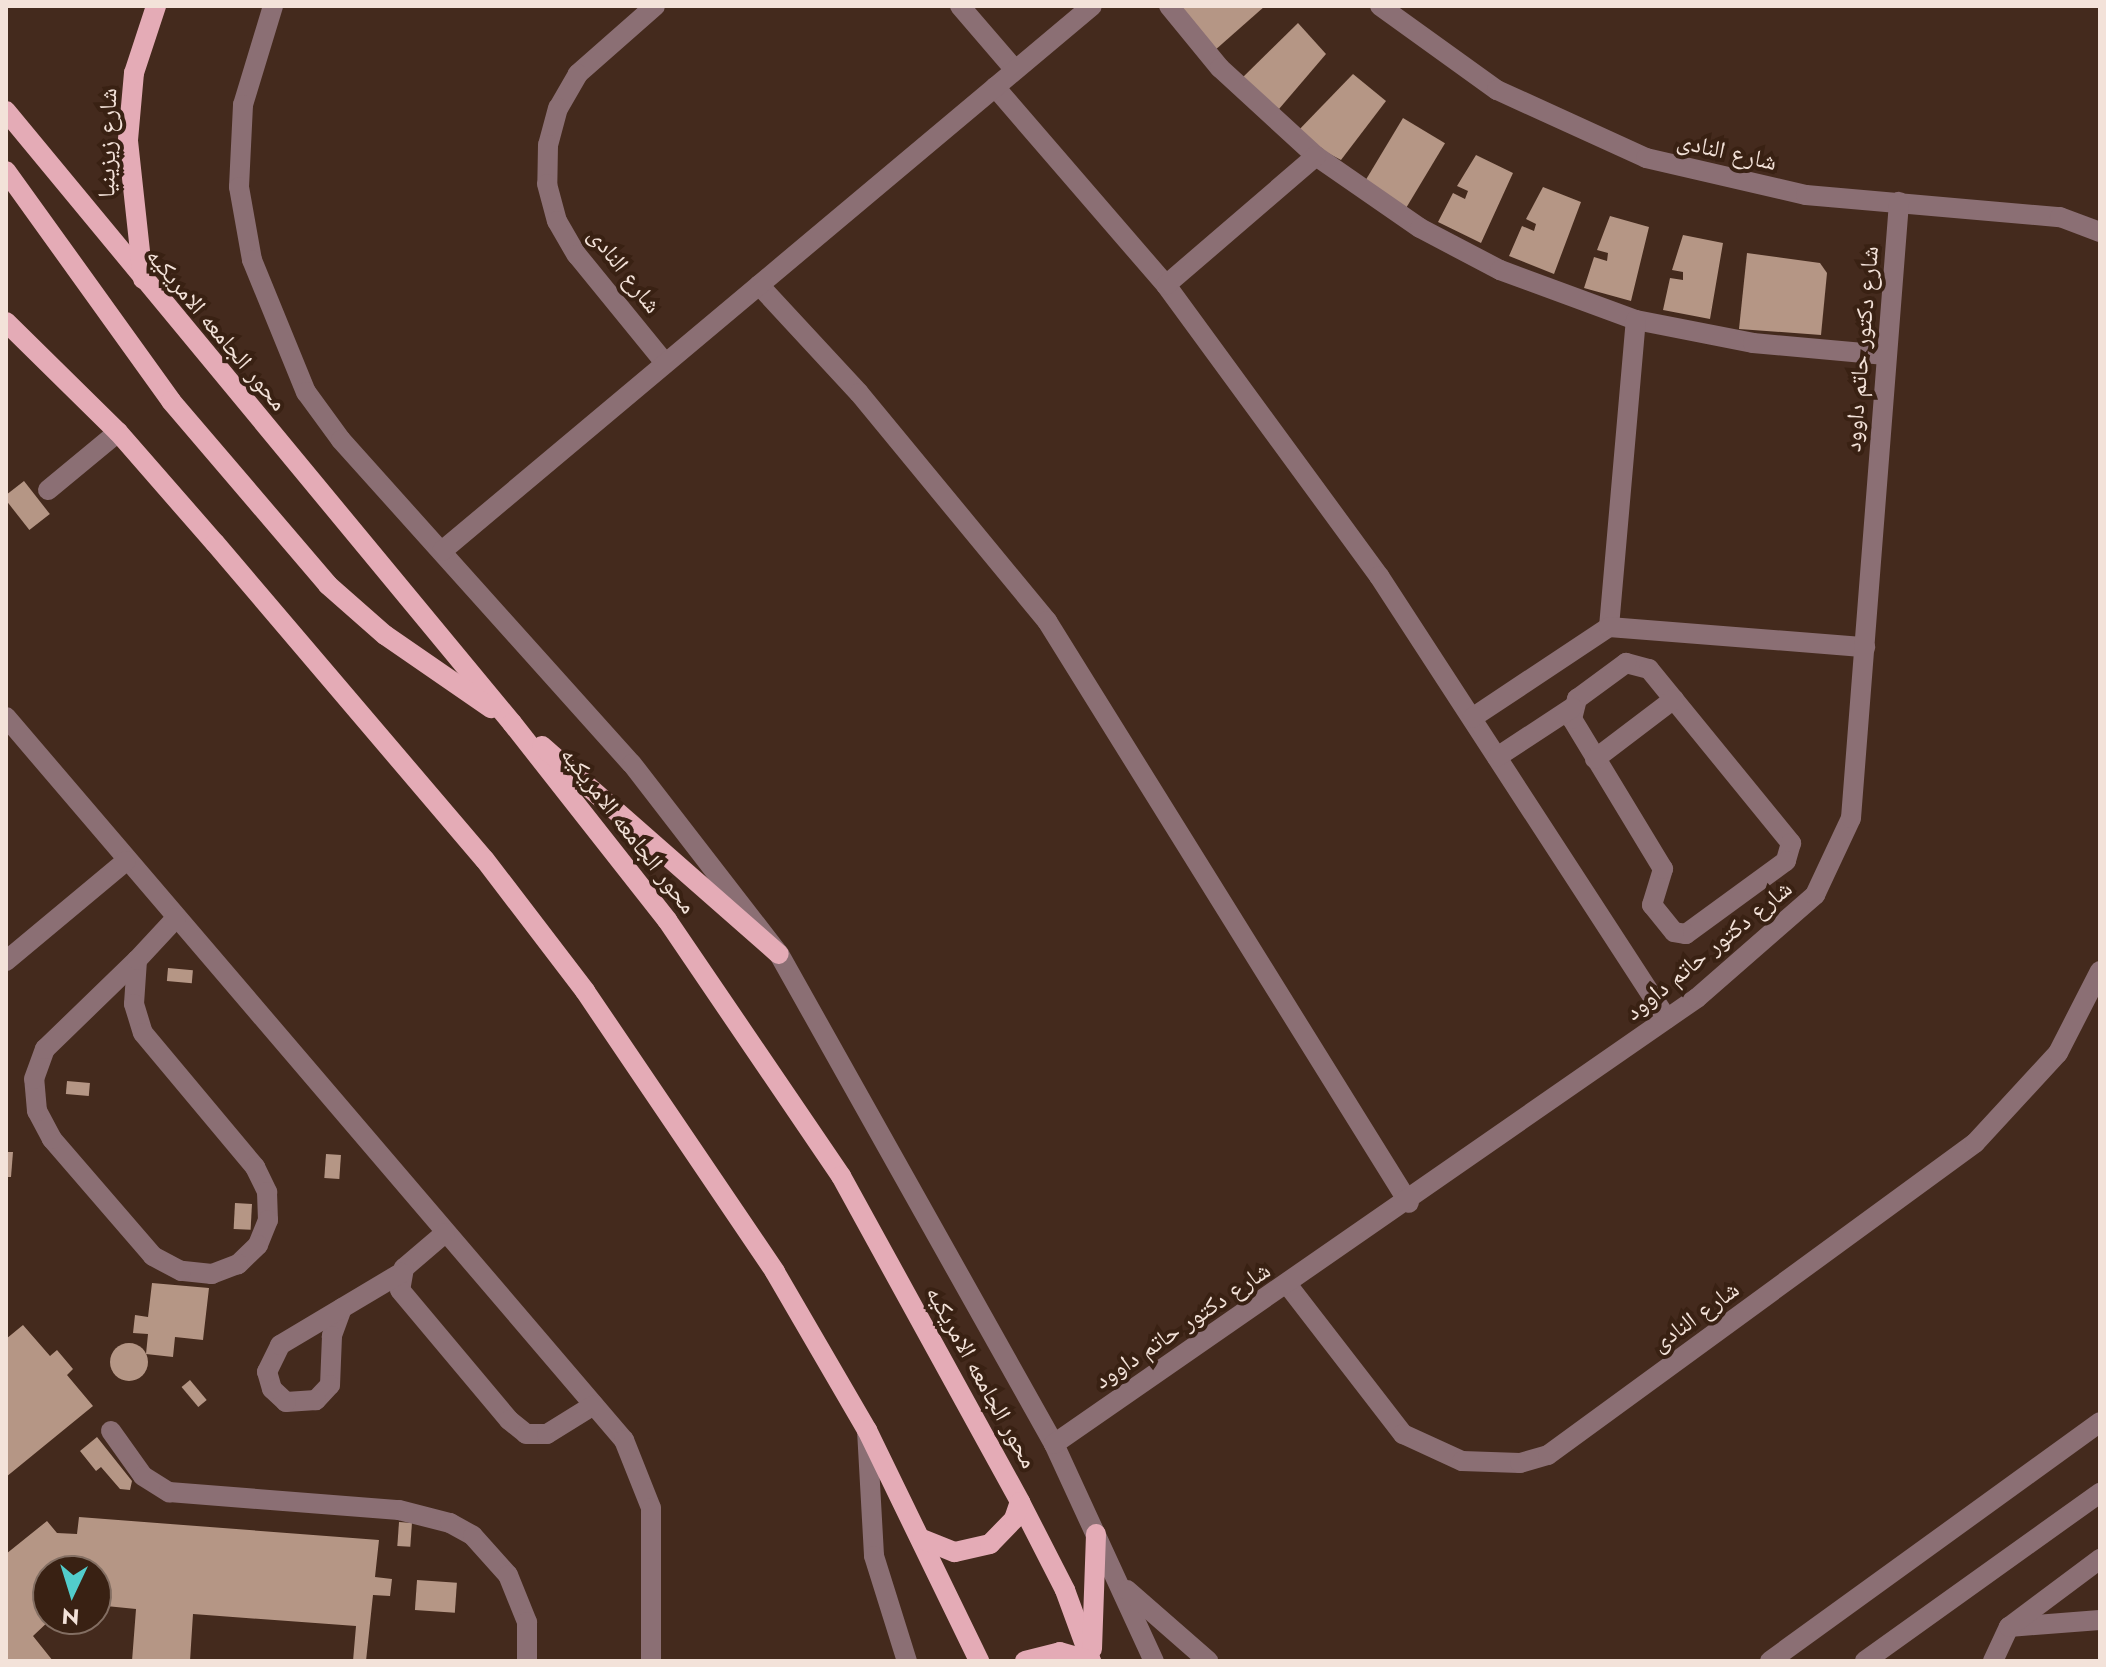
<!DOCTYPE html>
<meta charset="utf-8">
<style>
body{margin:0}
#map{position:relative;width:2106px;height:1667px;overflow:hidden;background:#442a1d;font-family:Jost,"Noto Naskh Arabic",sans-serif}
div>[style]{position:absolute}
.building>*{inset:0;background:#b59685;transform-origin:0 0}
.round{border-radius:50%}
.minor>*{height:20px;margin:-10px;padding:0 10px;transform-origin:10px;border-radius:10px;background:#8b6f74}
.major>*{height:20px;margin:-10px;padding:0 10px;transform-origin:10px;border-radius:10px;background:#e4abb6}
span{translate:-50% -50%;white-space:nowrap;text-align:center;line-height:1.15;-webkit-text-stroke:8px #392113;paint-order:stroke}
.street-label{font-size:24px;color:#f3e2d9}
.frame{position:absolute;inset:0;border:8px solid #f3e2d9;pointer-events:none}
.north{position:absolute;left:32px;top:1555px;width:80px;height:80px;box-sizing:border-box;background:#392113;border:2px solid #836e62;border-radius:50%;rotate:184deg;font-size:22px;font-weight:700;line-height:32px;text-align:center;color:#f3e2d9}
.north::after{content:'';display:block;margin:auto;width:28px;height:36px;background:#52cdcc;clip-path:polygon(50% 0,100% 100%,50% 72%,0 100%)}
</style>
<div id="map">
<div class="building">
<i style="clip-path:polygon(1181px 6px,1265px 6px,1214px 51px)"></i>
<i style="clip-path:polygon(1298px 23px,1326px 54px,1279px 109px,1239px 81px)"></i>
<i style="clip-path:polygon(1353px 74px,1386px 101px,1341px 160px,1294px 135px)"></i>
<i style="left:1403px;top:118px;width:49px;height:82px;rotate:31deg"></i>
<i style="clip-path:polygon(1476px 155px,1513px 173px,1481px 243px,1438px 222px,1453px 193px,1465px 199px,1468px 191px,1457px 186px)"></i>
<i style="clip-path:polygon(1543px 187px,1581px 202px,1554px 274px,1509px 256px,1522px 226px,1534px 231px,1536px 224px,1526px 219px)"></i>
<i style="clip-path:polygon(1610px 216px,1649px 227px,1631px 301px,1584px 288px,1594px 257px,1607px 261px,1608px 253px,1597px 250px)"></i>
<i style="clip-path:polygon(1683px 235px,1723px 243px,1710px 319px,1663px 310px,1670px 278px,1683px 280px,1683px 272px,1672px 270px)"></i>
<i style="clip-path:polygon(1747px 253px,1820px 263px,1827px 273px,1821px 335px,1739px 329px)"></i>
<i style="left:24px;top:481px;width:42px;height:26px;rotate:52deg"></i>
<i style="left:168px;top:968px;width:25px;height:13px;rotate:5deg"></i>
<i style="left:67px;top:1081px;width:23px;height:13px;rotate:5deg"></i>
<i style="clip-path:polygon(6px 1152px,13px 1152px,11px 1177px,6px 1177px)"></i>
<i style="left:326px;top:1154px;width:15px;height:24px;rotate:4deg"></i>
<i style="left:235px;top:1203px;width:17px;height:26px;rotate:3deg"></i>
<i style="clip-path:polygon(152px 1283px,209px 1288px,203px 1340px,175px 1337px,173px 1357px,146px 1354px,148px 1334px,133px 1333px,135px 1315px,148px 1317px)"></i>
<i style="clip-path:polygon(23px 1325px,50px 1356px,57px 1350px,73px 1369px,67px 1375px,93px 1406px,6px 1477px,6px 1339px)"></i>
<i class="round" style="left:110px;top:1343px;width:38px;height:38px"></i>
<i style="left:190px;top:1380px;width:26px;height:11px;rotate:50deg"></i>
<i style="clip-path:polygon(97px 1437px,132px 1481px,130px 1490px,120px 1489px,101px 1467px,96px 1471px,80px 1451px)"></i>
<i style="clip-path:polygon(79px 1517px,379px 1540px,375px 1577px,392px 1579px,390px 1596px,373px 1595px,366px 1661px,353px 1661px,356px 1626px,193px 1614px,190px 1661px,132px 1661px,136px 1609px,96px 1605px,96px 1571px,48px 1571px,51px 1619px,33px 1636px,53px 1661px,6px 1661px,6px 1554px,47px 1521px,57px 1533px,77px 1534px)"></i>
<i style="left:399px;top:1522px;width:13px;height:24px;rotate:4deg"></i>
<i style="left:417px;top:1580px;width:40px;height:30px;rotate:4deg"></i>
</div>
<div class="minor">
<i style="left:273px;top:6px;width:103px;rotate:106.9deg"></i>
<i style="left:243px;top:105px;width:82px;rotate:92.8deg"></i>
<i style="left:239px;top:187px;width:74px;rotate:79.9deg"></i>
<i style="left:252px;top:260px;width:143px;rotate:67.8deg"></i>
<i style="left:306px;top:392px;width:59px;rotate:53.9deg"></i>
<i style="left:341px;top:440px;width:435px;rotate:48.1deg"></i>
<i style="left:632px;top:764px;width:240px;rotate:52.3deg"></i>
<i style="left:779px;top:954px;width:562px;rotate:60.7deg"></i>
<i style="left:1054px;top:1444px;width:239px;rotate:65.3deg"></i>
<i style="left:655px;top:6px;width:103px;rotate:138.6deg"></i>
<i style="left:578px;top:74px;width:39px;rotate:120deg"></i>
<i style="left:558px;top:108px;width:38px;rotate:105deg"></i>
<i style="left:548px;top:145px;width:39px;rotate:91deg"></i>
<i style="left:547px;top:184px;width:38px;rotate:75deg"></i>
<i style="left:557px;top:221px;width:39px;rotate:60deg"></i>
<i style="left:577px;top:255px;width:139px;rotate:50.8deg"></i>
<i style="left:960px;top:6px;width:84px;rotate:49.3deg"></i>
<i style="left:1169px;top:6px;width:80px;rotate:50.6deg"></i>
<i style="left:1220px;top:68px;width:130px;rotate:42.5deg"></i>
<i style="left:1316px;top:156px;width:126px;rotate:34.7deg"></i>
<i style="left:1420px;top:228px;width:90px;rotate:27.7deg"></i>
<i style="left:1500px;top:270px;width:145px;rotate:20.2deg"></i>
<i style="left:1636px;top:320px;width:119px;rotate:11.1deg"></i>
<i style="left:1753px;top:343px;width:133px;rotate:5.2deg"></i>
<i style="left:1380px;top:6px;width:144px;rotate:35.7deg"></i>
<i style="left:1497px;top:90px;width:164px;rotate:24.5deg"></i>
<i style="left:1646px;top:158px;width:164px;rotate:13deg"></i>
<i style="left:1806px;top:195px;width:255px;rotate:5deg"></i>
<i style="left:2060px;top:217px;width:43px;rotate:20.6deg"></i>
<i style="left:995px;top:87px;width:262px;rotate:49.2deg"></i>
<i style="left:1166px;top:285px;width:361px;rotate:53.8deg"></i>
<i style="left:1379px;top:576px;width:528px;rotate:56.97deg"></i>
<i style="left:759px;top:285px;width:147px;rotate:47.2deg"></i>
<i style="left:859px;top:393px;width:296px;rotate:50.5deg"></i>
<i style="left:1047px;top:621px;width:685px;rotate:58.12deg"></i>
<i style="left:1166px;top:285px;width:198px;rotate:-40.7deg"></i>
<i style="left:48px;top:490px;width:91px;rotate:-39.6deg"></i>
<i style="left:442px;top:551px;width:848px;rotate:-39.98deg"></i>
<i style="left:1609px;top:627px;width:308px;rotate:-85deg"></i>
<i style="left:1626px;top:663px;width:24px;rotate:15deg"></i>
<i style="left:1649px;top:669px;width:225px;rotate:50.8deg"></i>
<i style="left:1791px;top:843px;width:19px;rotate:106deg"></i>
<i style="left:1786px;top:861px;width:124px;rotate:143.9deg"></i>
<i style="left:1686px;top:934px;width:12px;rotate:-171deg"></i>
<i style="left:1674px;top:932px;width:35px;rotate:-129deg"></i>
<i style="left:1652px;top:905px;width:38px;rotate:-73deg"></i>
<i style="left:1663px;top:869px;width:175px;rotate:-121.2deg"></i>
<i style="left:1572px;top:719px;width:21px;rotate:-76deg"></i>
<i style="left:1577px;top:699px;width:61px;rotate:-36.3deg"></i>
<i style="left:6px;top:717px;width:951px;rotate:49.48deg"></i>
<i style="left:624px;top:1440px;width:73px;rotate:68.3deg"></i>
<i style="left:651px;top:1508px;width:153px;rotate:90deg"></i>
<i style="left:1472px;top:718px;width:164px;rotate:-33.6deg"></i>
<i style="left:1609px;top:627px;width:257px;rotate:4.5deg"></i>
<i style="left:1497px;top:757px;width:90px;rotate:-33.2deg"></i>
<i style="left:1595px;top:759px;width:99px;rotate:-37.2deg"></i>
<i style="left:137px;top:960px;width:44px;rotate:93.9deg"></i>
<i style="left:134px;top:1004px;width:30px;rotate:73deg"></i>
<i style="left:143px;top:1033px;width:175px;rotate:50.1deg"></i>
<i style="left:255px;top:1167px;width:28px;rotate:64deg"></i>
<i style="left:267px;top:1192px;width:28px;rotate:88deg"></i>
<i style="left:268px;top:1220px;width:27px;rotate:112deg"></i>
<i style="left:258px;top:1245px;width:28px;rotate:136deg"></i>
<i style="left:238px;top:1264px;width:28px;rotate:159deg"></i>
<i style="left:212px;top:1274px;width:31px;rotate:-174deg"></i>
<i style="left:181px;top:1271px;width:32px;rotate:-152deg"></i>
<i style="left:153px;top:1256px;width:155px;rotate:-130.8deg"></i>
<i style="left:52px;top:1139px;width:32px;rotate:-118deg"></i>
<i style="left:37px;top:1111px;width:32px;rotate:-95deg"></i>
<i style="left:34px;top:1079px;width:32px;rotate:-70deg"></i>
<i style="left:45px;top:1049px;width:128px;rotate:-44.1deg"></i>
<i style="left:137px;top:960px;width:57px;rotate:-47.1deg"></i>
<i style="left:6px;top:961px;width:156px;rotate:-39.8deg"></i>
<i style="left:445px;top:1233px;width:54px;rotate:139.5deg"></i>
<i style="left:404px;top:1268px;width:22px;rotate:100deg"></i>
<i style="left:400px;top:1290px;width:170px;rotate:50deg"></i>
<i style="left:509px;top:1420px;width:22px;rotate:39deg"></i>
<i style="left:526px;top:1434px;width:21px"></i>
<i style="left:547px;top:1434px;width:55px;rotate:-31.7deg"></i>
<i style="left:1287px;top:1284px;width:190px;rotate:52.3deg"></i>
<i style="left:1403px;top:1434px;width:65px;rotate:24.6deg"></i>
<i style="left:1462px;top:1461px;width:58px;rotate:2deg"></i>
<i style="left:1520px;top:1463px;width:29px;rotate:-16deg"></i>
<i style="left:1548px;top:1455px;width:529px;rotate:-36.15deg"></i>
<i style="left:1975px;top:1143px;width:122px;rotate:-47.3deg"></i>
<i style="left:2058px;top:1053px;width:92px;rotate:-62.9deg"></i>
<i style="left:342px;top:1308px;width:30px;rotate:110deg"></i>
<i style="left:332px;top:1336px;width:49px;rotate:92.3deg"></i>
<i style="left:330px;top:1385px;width:21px;rotate:133deg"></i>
<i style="left:316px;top:1400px;width:30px;rotate:176deg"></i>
<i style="left:286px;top:1402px;width:19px;rotate:-137deg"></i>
<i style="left:272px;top:1389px;width:18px;rotate:-106deg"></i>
<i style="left:267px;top:1372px;width:30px;rotate:-64deg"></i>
<i style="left:280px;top:1345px;width:141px;rotate:-30.8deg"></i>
<i style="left:867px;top:1430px;width:126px;rotate:86.8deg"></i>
<i style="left:874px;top:1556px;width:110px;rotate:72.6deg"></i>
<i style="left:111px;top:1431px;width:55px;rotate:54.6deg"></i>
<i style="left:143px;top:1476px;width:31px;rotate:32deg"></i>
<i style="left:169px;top:1492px;width:231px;rotate:4.5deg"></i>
<i style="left:399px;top:1510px;width:53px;rotate:14.3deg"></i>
<i style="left:450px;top:1523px;width:26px;rotate:29deg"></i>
<i style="left:473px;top:1536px;width:52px;rotate:48.1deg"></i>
<i style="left:508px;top:1575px;width:51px;rotate:68deg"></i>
<i style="left:527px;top:1622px;width:39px;rotate:90deg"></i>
<i style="left:1054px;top:1444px;width:783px;rotate:-34.75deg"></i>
<i style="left:1697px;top:998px;width:157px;rotate:-41.1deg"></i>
<i style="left:1815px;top:895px;width:85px;rotate:-64.9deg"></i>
<i style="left:1851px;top:818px;width:618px;rotate:-85.54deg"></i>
<i style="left:1127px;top:1590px;width:108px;rotate:41.2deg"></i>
<i style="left:2009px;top:1627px;width:91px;rotate:-4.4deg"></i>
<i style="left:1770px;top:1661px;width:407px;rotate:-35.9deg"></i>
<i style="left:1865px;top:1661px;width:289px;rotate:-35.6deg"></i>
<i style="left:1993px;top:1661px;width:38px;rotate:-65deg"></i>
<i style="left:2009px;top:1627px;width:114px;rotate:-36.8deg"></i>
</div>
<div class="major">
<i style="left:6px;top:111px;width:794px;rotate:50.42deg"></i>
<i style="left:512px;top:723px;width:251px;rotate:51.8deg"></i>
<i style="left:667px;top:920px;width:310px;rotate:55.8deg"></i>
<i style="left:841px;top:1176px;width:372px;rotate:61.2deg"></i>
<i style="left:1020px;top:1502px;width:99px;rotate:62.9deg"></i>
<i style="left:1065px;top:1590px;width:76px;rotate:69.9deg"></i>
<i style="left:6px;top:171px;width:283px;rotate:54.3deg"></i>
<i style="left:171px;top:401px;width:242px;rotate:49.5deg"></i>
<i style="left:328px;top:585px;width:76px;rotate:41.3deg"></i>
<i style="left:385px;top:635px;width:129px;rotate:34.6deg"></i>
<i style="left:143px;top:279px;width:140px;rotate:-96.2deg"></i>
<i style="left:128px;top:140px;width:67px;rotate:-84.9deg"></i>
<i style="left:134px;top:73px;width:71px;rotate:-71.8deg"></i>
<i style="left:6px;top:322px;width:157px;rotate:44.5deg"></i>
<i style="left:118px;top:432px;width:147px;rotate:48.9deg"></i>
<i style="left:215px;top:543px;width:416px;rotate:49.6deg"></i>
<i style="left:485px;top:860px;width:165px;rotate:52.6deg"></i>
<i style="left:585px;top:991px;width:339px;rotate:55.9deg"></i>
<i style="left:775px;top:1272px;width:183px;rotate:59.8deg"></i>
<i style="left:867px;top:1430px;width:257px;rotate:64.1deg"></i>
<i style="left:542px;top:746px;width:315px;rotate:41.3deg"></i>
<i style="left:922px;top:1539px;width:35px;rotate:22deg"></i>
<i style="left:955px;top:1552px;width:36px;rotate:-13deg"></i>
<i style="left:990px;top:1544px;width:35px;rotate:-46deg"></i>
<i style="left:1014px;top:1519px;width:18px;rotate:-71deg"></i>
<i style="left:1092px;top:1649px;width:115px;rotate:-88deg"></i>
<i style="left:1025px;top:1661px;width:36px;rotate:-14deg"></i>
<i style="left:1060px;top:1652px;width:32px;rotate:16deg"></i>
</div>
<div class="street-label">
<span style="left:107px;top:143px;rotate:-89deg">شارع زيزينيا</span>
<span style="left:1727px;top:151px;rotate:13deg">شارع النادى</span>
<span style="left:625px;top:270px;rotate:52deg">شارع النادى</span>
<span style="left:217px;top:329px;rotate:50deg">محور الجامعه الامريكيه</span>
<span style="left:1861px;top:349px;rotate:-85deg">شارع دكتور حاتم داوود</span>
<span style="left:629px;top:830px;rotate:52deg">محور الجامعه الامريكيه</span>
<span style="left:1708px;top:950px;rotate:-39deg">شارع دكتور حاتم داوود</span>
<span style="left:1695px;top:1316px;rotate:-36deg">شارع النادى</span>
<span style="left:1182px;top:1325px;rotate:-34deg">شارع دكتور حاتم داوود</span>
<span style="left:982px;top:1377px;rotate:61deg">محور الجامعه الامريكيه</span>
</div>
<div class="frame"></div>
<div class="north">N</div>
</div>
